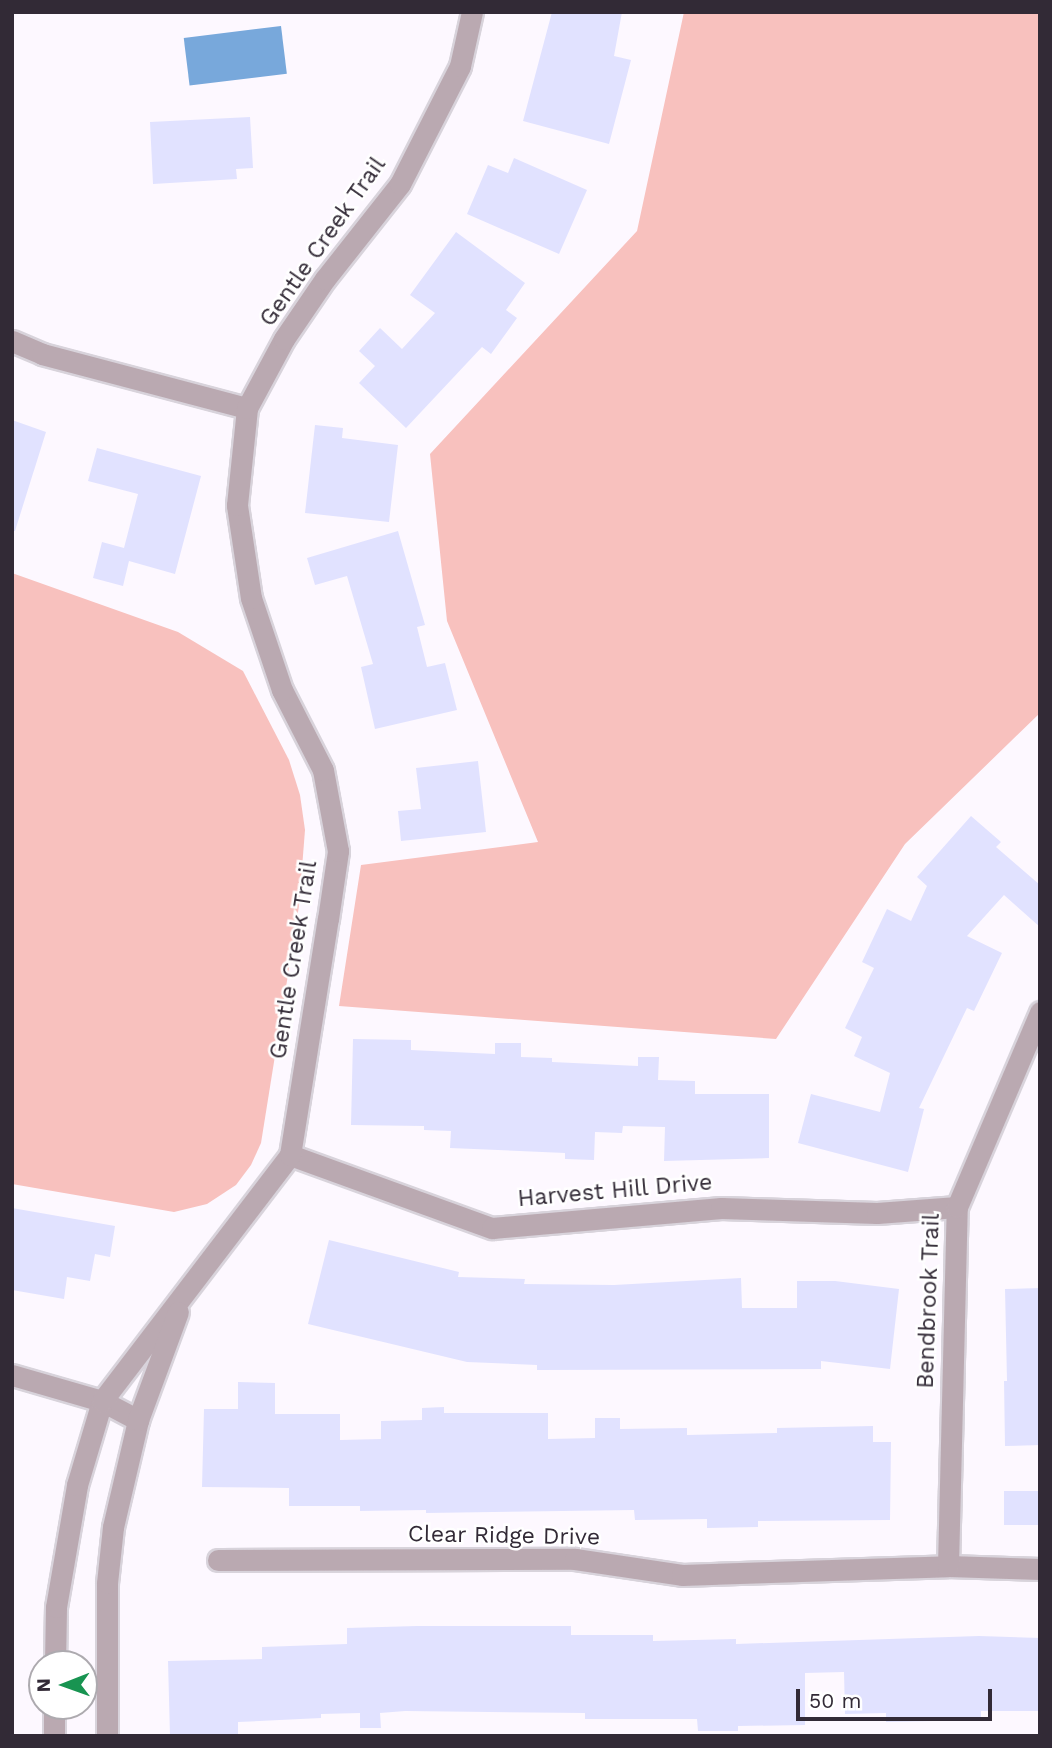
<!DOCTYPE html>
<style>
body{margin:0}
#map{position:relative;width:1052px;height:1748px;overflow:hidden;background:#fdf8ff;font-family:"Work Sans",sans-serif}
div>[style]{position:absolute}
.green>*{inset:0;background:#f8c1be}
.water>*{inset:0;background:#78a8db;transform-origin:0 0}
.building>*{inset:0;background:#e1e2ff;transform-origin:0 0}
.roads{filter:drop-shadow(2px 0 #d8d3db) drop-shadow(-2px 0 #d8d3db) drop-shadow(0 2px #d8d3db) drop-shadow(0 -2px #d8d3db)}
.minor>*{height:21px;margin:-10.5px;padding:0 10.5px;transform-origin:10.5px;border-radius:10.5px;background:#baa9b1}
span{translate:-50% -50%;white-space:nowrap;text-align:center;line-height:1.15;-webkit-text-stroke:5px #fff;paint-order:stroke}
.street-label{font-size:23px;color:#322a36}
.frame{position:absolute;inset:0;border:14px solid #322a36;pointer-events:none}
.north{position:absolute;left:28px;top:1650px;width:70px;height:70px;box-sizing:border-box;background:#fff;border:2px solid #adaaaf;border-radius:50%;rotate:269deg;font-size:19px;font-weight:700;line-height:28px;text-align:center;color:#322a36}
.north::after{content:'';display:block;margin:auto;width:24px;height:32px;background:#189451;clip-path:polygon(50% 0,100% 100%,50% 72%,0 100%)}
.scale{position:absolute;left:796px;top:1689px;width:196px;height:32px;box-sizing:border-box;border:4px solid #322a36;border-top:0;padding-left:9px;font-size:21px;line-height:24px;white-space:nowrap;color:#322a36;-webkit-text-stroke:5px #fff;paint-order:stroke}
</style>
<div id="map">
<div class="green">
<i style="clip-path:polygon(684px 12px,1040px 12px,1040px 713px,905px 844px,776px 1039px,339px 1006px,361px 865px,538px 842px,447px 621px,430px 454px,637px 231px)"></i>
<i style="clip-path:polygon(12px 573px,178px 632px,243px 671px,289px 760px,300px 795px,305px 830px,299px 906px,261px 1143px,251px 1165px,236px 1185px,207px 1204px,174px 1212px,12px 1184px)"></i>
</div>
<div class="water">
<i style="left:281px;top:26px;width:48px;height:98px;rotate:83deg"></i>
</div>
<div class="building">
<i style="clip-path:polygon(552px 12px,622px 12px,614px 56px,631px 60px,609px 144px,523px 121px)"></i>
<i style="clip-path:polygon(250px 117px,253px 168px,236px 169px,237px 179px,153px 184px,150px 122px)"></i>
<i style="clip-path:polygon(514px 158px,587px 190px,559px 254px,467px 214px,488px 165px,508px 173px)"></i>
<i style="clip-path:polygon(456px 232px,525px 283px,506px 310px,517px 318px,491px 354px,482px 347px,406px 428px,359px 383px,375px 366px,359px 351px,380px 328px,402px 349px,435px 313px,410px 295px)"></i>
<i style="clip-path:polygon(12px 420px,46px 432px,15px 531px,12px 531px)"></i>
<i style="clip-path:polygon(315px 425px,343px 428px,342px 438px,398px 445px,389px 522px,305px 513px)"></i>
<i style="clip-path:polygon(97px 448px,201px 476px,175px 574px,129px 561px,123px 586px,93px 578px,102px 542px,124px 548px,138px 494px,88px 481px)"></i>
<i style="clip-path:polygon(398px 531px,425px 625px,417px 627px,427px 667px,445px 663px,457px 710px,375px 729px,361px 667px,373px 664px,347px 576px,315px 585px,307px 558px)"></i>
<i style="clip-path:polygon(478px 761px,486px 832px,401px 841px,398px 811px,421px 809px,416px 768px)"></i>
<i style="clip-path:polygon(971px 816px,1001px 842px,996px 847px,1040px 885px,1040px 927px,1004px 895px,967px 936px,1002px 953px,974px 1011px,967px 1008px,919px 1108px,924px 1109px,908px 1172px,798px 1143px,811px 1094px,880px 1112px,890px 1073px,854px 1056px,862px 1037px,845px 1028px,874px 968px,862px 962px,887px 909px,911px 921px,927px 886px,917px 877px)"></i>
<i style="clip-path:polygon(353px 1039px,411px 1040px,411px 1050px,495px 1054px,495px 1043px,521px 1043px,521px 1057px,552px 1058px,552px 1062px,638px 1066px,638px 1057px,659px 1057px,658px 1080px,695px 1081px,695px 1094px,769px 1094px,769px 1158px,664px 1161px,665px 1127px,623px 1126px,622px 1133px,595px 1132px,594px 1160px,565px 1159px,565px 1153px,450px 1148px,451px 1131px,424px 1130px,424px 1126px,351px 1125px)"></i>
<i style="clip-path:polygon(12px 1208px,115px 1226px,110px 1257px,95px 1254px,90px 1281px,67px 1277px,64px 1299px,12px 1290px)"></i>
<i style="clip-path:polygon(329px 1240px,459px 1272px,458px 1277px,525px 1279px,524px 1284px,614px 1285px,741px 1278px,742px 1308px,797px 1308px,797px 1281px,835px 1281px,899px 1289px,890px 1369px,821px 1361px,821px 1369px,537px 1370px,537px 1365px,467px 1362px,308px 1324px)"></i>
<i style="clip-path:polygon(1040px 1288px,1040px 1445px,1005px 1446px,1004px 1381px,1007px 1381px,1005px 1289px)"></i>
<i style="clip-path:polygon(238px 1382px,275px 1383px,275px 1414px,340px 1414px,340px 1440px,381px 1439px,381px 1421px,422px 1420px,422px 1408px,444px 1407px,444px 1413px,548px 1413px,548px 1439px,595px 1438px,595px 1418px,620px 1418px,620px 1429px,687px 1428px,687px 1435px,777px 1433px,777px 1428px,873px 1426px,873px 1442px,891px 1442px,890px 1520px,758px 1521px,758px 1527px,707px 1528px,707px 1519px,635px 1520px,634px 1510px,426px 1513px,426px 1510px,360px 1511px,360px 1506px,289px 1506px,289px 1488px,202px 1487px,204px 1409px,238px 1409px)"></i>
<i style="left:1040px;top:1491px;width:34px;height:36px;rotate:90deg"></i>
<i style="clip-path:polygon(417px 1626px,571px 1626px,571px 1635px,653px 1635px,653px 1641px,736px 1639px,736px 1644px,979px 1636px,1040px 1638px,1040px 1711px,981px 1711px,981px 1720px,886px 1722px,886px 1713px,845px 1714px,844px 1672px,805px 1673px,805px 1725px,738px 1726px,738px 1731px,698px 1731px,697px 1719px,585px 1719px,585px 1713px,405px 1711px,380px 1713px,381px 1728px,360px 1728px,360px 1713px,321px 1714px,321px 1718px,238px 1722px,238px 1736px,170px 1736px,168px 1661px,262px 1659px,262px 1647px,347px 1644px,347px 1628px)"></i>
</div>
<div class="roads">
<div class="minor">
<i style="left:12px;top:341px;width:33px;rotate:23deg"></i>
<i style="left:42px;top:354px;width:212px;rotate:14.8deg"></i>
<i style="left:290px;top:1155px;width:215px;rotate:19.9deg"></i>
<i style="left:492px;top:1228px;width:230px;rotate:-5deg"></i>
<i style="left:721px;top:1208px;width:156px;rotate:1.8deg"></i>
<i style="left:877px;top:1213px;width:80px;rotate:-4.3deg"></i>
<i style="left:12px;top:1375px;width:94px;rotate:16.1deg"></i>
<i style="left:102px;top:1401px;width:41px;rotate:27.8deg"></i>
<i style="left:218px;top:1560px;width:357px;rotate:-0.2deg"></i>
<i style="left:575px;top:1559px;width:108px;rotate:8.5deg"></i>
<i style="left:682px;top:1575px;width:266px;rotate:-1.9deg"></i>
<i style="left:948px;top:1566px;width:92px;rotate:1.9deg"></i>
<i style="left:948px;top:1566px;width:359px;rotate:-88.6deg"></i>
<i style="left:957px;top:1207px;width:212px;rotate:-66.9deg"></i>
<i style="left:55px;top:1664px;width:57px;rotate:-89deg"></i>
<i style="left:56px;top:1607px;width:124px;rotate:-80.2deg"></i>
<i style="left:77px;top:1485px;width:88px;rotate:-73.4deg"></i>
<i style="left:102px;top:1401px;width:310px;rotate:-52.6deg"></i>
<i style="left:290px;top:1155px;width:239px;rotate:-80.9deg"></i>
<i style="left:328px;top:919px;width:69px;rotate:-81.6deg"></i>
<i style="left:338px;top:851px;width:82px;rotate:-100.5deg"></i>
<i style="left:323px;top:770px;width:90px;rotate:-117.1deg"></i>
<i style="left:282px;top:690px;width:97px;rotate:-108.6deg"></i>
<i style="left:251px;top:598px;width:94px;rotate:-98.6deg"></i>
<i style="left:237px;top:505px;width:98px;rotate:-84.1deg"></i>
<i style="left:247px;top:408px;width:78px;rotate:-61.8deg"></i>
<i style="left:284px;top:339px;width:73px;rotate:-55.7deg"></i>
<i style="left:325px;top:279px;width:121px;rotate:-51.7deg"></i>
<i style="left:400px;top:184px;width:132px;rotate:-63deg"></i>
<i style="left:460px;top:66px;width:55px;rotate:-77.5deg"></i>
<i style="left:54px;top:1736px;width:30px;rotate:-90deg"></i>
<i style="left:107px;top:1736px;width:153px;rotate:-90deg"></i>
<i style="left:107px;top:1583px;width:56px;rotate:-83.9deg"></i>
<i style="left:113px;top:1527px;width:110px;rotate:-76.8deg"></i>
<i style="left:138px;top:1420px;width:115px;rotate:-69.7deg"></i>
</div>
</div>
<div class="street-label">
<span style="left:323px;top:242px;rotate:-55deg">Gentle Creek Trail</span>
<span style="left:294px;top:960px;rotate:-81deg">Gentle Creek Trail</span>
<span style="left:615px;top:1191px;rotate:-5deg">Harvest Hill Drive</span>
<span style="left:929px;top:1301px;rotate:-88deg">Bendbrook Trail</span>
<span style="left:504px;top:1536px;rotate:1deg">Clear Ridge Drive</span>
</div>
<div class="frame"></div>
<div class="north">N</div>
<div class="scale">50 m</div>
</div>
